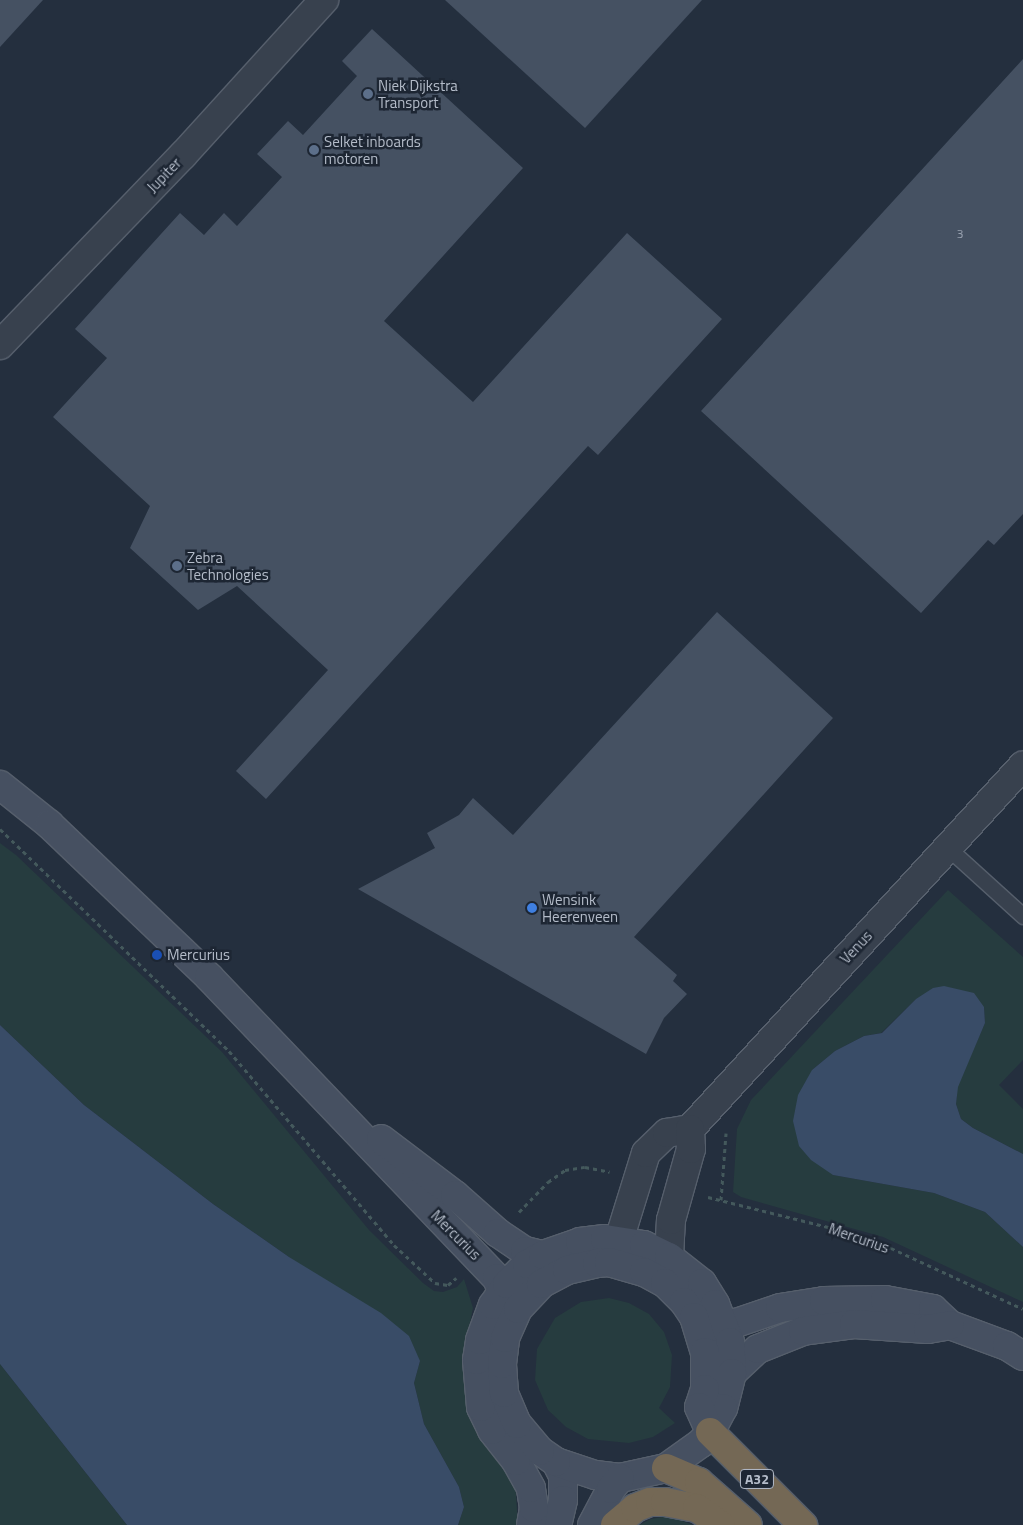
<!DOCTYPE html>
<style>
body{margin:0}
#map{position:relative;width:1023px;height:1525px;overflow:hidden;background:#242f3e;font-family:"Titillium Web",sans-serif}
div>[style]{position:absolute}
.green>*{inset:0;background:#263c3f}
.water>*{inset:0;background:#394c67}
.building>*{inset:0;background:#455162}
.path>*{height:3px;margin-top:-1.5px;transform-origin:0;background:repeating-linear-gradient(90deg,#44595c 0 4px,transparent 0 8px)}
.roads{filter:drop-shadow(1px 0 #565f6c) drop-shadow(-1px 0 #565f6c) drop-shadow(0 1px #565f6c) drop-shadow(0 -1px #565f6c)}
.lane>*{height:15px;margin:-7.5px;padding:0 7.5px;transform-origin:7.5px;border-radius:7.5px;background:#38414e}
.street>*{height:28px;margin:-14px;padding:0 14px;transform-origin:14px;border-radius:14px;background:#38414e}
.secondary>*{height:28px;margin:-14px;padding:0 14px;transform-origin:14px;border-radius:14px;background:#465061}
.highway>*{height:28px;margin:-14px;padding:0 14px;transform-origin:14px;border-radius:14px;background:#746855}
.dots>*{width:14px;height:14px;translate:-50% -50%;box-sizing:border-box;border:2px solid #1d2633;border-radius:50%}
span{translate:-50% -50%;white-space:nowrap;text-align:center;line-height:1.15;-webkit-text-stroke:5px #1d2633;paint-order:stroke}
.number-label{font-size:12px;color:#98a1af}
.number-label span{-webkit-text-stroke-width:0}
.shield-label span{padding:1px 4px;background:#1d2633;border:1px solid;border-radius:4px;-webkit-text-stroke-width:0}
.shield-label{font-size:14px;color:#b4bcc9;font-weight:700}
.poi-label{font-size:15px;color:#b4bcc9}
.left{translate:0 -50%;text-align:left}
.street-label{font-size:15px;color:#b4bcc9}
</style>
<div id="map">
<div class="green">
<i style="clip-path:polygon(0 843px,16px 855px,222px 1052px,369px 1230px,423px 1283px,434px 1291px,443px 1292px,457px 1287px,464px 1279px,473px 1308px,464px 1351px,465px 1383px,515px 1481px,518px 1525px,458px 1525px,464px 1507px,459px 1487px,424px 1424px,414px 1383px,420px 1361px,289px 1257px,213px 1204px,84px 1105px,0 1025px)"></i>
<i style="clip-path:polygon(948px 890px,1023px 957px,1023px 1060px,999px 1085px,1023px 1109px,1023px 1154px,973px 1128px,961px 1119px,956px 1104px,957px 1087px,985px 1023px,984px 1007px,916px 999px,881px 1033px,864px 1036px,835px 1051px,812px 1070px,833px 1175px,934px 1193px,985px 1212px,1023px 1247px,1023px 1302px,883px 1237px,741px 1197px,733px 1192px,737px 1129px,751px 1100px)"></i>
<i style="clip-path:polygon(609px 1298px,629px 1303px,649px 1314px,664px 1332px,672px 1355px,670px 1387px,659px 1408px,675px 1423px,653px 1437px,629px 1443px,588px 1439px,566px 1427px,548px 1410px,535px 1380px,537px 1349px,555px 1318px,581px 1302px)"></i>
<i style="clip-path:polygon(0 1364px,127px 1525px,0 1525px)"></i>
<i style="clip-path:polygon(669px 1516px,693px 1525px,639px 1525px,651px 1519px)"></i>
</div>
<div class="water">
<i style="clip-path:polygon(944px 986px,974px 993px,984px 1007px,985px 1023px,958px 1087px,956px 1104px,961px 1119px,973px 1128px,1023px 1154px,1023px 1247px,985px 1212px,934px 1193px,833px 1175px,811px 1160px,799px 1146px,793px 1121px,798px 1095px,812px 1070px,835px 1051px,864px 1036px,882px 1033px,916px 999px,933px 988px)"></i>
<i style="clip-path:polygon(0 1025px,84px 1105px,213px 1204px,289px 1257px,381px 1313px,409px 1336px,420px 1361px,414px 1383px,424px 1424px,459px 1487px,464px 1507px,458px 1525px,127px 1525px,0 1364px)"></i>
</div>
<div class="building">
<i style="clip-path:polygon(0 0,43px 0,0 47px)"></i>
<i style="clip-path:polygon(445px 0,702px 0,585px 128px)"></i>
<i style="clip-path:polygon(372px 29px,523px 168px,384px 321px,473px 402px,627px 233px,722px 319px,598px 455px,588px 446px,266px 799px,236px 771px,328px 670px,237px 586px,198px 610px,130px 548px,150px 506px,53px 417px,107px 358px,75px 329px,180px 213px,204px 235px,224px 213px,237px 226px,282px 177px,257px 154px,288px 121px,303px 135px,357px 76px,342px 61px)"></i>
<i style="clip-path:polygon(1023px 59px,1023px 514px,994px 545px,988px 540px,921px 613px,701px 411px)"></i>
<i style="clip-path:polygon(717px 612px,833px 718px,634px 937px,677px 975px,673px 981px,687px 994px,664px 1018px,646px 1054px,358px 889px,435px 848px,427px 833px,459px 815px,473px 798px,513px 835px)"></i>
</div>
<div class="path">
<i style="left:0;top:829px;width:319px;rotate:44.1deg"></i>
<i style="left:229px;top:1051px;width:255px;rotate:49.6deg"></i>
<i style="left:394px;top:1245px;width:56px;rotate:42.8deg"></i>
<i style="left:435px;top:1283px;width:13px;rotate:9deg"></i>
<i style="left:448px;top:1285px;width:11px;rotate:-41deg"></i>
<i style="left:708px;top:1197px;width:132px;rotate:14deg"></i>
<i style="left:836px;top:1229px;width:58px;rotate:19.1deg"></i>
<i style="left:891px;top:1248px;width:145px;rotate:24.8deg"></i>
<i style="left:721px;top:1200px;width:67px;rotate:-85.7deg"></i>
<i style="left:519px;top:1212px;width:42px;rotate:-46deg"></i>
<i style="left:548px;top:1182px;width:21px;rotate:-35deg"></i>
<i style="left:565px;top:1170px;width:20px;rotate:-9deg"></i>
<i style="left:585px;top:1167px;width:25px;rotate:11deg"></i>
</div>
<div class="roads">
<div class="lane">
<i style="left:947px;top:847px;width:103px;rotate:42.2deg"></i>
</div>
<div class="street">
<i style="left:0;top:345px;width:264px;rotate:-46.1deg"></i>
<i style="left:183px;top:155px;width:210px;rotate:-47.7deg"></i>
<i style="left:619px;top:1240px;width:91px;rotate:-72.8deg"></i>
<i style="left:646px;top:1153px;width:29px;rotate:-44deg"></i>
<i style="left:667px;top:1133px;width:23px;rotate:-10deg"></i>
<i style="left:690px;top:1129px;width:493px;rotate:-47.5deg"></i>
<i style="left:669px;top:1257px;width:37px;rotate:-87deg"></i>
<i style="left:671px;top:1220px;width:74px;rotate:-74.3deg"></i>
<i style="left:691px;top:1149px;width:20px;rotate:-93deg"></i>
</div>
<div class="secondary">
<i style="left:0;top:785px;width:63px;rotate:38.5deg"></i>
<i style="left:49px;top:824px;width:221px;rotate:43.7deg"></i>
<i style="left:209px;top:977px;width:417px;rotate:46.3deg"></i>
<i style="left:497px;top:1278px;width:30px;rotate:70deg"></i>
<i style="left:381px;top:1139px;width:93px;rotate:37.1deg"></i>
<i style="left:455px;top:1195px;width:57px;rotate:41.5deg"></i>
<i style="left:498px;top:1233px;width:32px;rotate:34deg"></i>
<i style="left:525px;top:1251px;width:18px;rotate:13deg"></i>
<i style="left:707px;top:1322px;width:29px;rotate:2deg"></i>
<i style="left:736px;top:1323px;width:46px;rotate:-18.8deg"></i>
<i style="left:780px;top:1308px;width:45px;rotate:-9deg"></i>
<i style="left:824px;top:1301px;width:61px;rotate:-0.9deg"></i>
<i style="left:885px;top:1300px;width:49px;rotate:10.6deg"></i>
<i style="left:933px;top:1309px;width:23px;rotate:43deg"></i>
<i style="left:950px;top:1325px;width:61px;rotate:20.2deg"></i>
<i style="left:1007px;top:1346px;width:19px;rotate:32deg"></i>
<i style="left:732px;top:1373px;width:35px;rotate:-43deg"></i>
<i style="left:758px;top:1349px;width:48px;rotate:-21.8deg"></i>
<i style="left:803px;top:1331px;width:51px;rotate:-7.8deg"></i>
<i style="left:854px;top:1324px;width:74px;rotate:3.9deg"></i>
<i style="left:928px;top:1329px;width:22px;rotate:-10deg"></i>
<i style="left:556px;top:1462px;width:16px;rotate:63deg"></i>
<i style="left:563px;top:1476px;width:24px;rotate:90deg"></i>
<i style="left:563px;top:1500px;width:26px;rotate:103deg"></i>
<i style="left:531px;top:1525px;width:17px;rotate:-80deg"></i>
<i style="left:534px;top:1508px;width:20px;rotate:-99deg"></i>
<i style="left:531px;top:1488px;width:31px;rotate:-119deg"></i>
<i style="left:516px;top:1461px;width:39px;rotate:-128deg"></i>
<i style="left:492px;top:1430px;width:25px;rotate:-116deg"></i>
<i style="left:481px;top:1407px;width:47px;rotate:-94.9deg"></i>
<i style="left:477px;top:1360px;width:20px;rotate:-81deg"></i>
<i style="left:480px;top:1340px;width:37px;rotate:-70deg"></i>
<i style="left:493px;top:1305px;width:25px;rotate:-56deg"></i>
<i style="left:507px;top:1284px;width:28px;rotate:-45deg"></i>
<i style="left:527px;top:1264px;width:18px;rotate:-29deg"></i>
<i style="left:543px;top:1255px;width:39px;rotate:-19deg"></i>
<i style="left:580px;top:1242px;width:25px;rotate:-7deg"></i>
<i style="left:605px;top:1239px;width:39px;rotate:9deg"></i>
<i style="left:644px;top:1245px;width:28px;rotate:26deg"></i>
<i style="left:669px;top:1257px;width:42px;rotate:38.2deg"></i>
<i style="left:702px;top:1283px;width:25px;rotate:58deg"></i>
<i style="left:715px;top:1304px;width:41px;rotate:68.5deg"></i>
<i style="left:730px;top:1342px;width:31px;rotate:86deg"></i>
<i style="left:732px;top:1373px;width:36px;rotate:104deg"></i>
<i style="left:723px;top:1408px;width:27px;rotate:118deg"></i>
<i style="left:710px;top:1432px;width:14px;rotate:129deg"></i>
<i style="left:701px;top:1443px;width:43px;rotate:144.5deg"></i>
<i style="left:666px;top:1468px;width:47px;rotate:167.7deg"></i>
<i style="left:620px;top:1478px;width:25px;rotate:-173deg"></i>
<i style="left:595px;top:1475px;width:41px;rotate:-161.6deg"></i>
<i style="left:556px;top:1462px;width:19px;rotate:-145deg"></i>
<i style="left:540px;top:1451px;width:35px;rotate:-130deg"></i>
<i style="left:517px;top:1424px;width:34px;rotate:-113deg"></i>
<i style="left:504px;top:1393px;width:29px;rotate:-94deg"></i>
<i style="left:502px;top:1364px;width:26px;rotate:-83deg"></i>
<i style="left:505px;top:1338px;width:32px;rotate:-66deg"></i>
<i style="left:518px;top:1309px;width:34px;rotate:-47deg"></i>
<i style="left:541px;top:1284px;width:30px;rotate:-28deg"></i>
<i style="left:567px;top:1270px;width:31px;rotate:-13deg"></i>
<i style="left:597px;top:1263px;width:12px;rotate:-5deg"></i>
<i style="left:609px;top:1262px;width:36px;rotate:16deg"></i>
<i style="left:644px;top:1272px;width:24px;rotate:28deg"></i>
<i style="left:665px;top:1283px;width:27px;rotate:45deg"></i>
<i style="left:684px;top:1302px;width:18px;rotate:56deg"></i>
<i style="left:694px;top:1317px;width:37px;rotate:73deg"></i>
<i style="left:705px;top:1352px;width:37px;rotate:90deg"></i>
<i style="left:705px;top:1389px;width:19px;rotate:108deg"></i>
<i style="left:699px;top:1407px;width:27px;rotate:66deg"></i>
<i style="left:592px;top:1525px;width:41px;rotate:-62.2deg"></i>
<i style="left:611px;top:1489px;width:14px;rotate:-51deg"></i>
</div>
<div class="highway">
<i style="left:710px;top:1432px;width:132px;rotate:45deg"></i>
<i style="left:666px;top:1468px;width:36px;rotate:23deg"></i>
<i style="left:699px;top:1482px;width:65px;rotate:41.3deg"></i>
<i style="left:615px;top:1525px;width:26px;rotate:-40deg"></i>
<i style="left:635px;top:1508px;width:16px;rotate:-22deg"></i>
<i style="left:650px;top:1502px;width:15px"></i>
<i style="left:665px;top:1502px;width:33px;rotate:11deg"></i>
<i style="left:697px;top:1508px;width:29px;rotate:36deg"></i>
</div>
</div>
<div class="dots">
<i style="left:368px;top:94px;background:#5c6f8a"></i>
<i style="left:314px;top:150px;background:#5c6f8a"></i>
<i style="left:177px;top:566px;background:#5c6f8a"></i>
<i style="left:532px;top:908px;background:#3f7fe0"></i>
<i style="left:157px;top:955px;background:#1a4fb4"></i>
</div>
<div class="number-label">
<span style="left:960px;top:234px">3</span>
</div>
<div class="shield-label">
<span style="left:757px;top:1479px">A32</span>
</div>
<div class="poi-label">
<span class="left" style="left:378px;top:94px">Niek Dijkstra<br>Transport</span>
<span class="left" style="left:324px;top:150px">Selket inboards<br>motoren</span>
<span class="left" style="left:187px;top:566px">Zebra<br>Technologies</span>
<span class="left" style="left:542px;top:908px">Wensink<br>Heerenveen</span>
<span class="left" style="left:167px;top:955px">Mercurius</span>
</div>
<div class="street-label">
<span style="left:164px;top:175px;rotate:-46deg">Jupiter</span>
<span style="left:856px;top:947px;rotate:-47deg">Venus</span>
<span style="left:456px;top:1235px;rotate:45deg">Mercurius</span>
<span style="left:859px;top:1238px;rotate:19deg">Mercurius</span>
</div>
</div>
